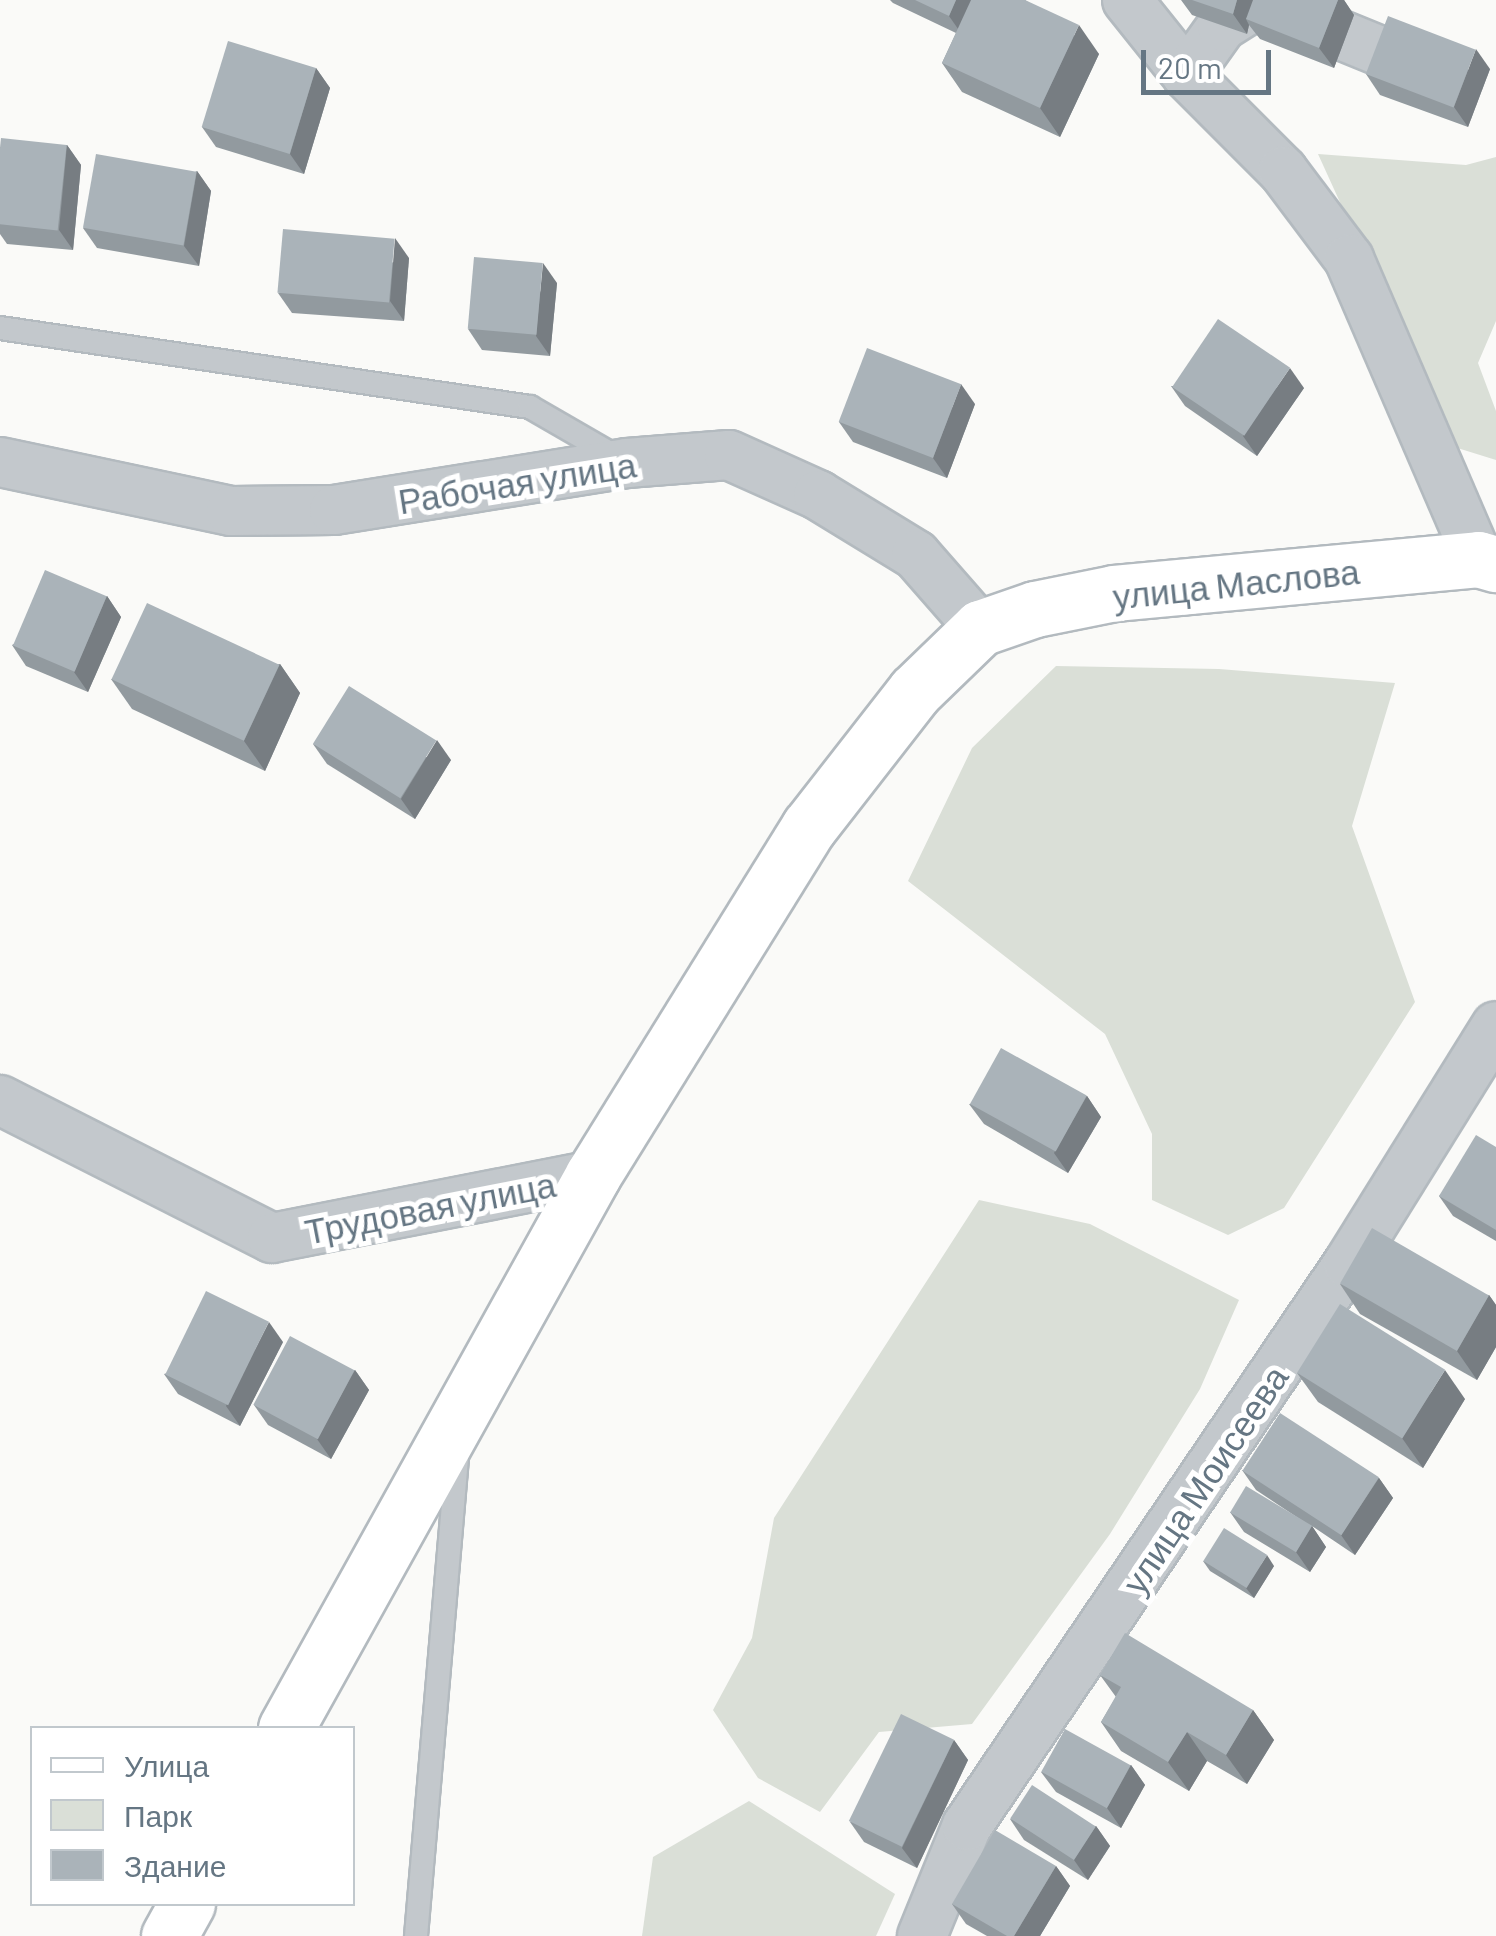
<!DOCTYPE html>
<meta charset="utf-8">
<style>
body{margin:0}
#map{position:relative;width:1496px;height:1936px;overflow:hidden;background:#fafaf8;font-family:Barlow,sans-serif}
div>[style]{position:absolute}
.green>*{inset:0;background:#dadfd7}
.roads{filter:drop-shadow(2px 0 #b3babf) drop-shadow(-2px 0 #b3babf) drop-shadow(0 2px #b3babf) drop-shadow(0 -2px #b3babf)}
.service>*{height:22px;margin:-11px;padding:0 11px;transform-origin:11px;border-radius:11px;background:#c3c8cc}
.minor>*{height:48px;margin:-24px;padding:0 24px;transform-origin:24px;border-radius:24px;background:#c3c8cc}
.secondary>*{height:55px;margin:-27.5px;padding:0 27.5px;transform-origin:27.5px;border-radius:27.5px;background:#fff}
.wall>*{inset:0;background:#929a9f}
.shaded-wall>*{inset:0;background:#777d82}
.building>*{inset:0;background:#aab3b9;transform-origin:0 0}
span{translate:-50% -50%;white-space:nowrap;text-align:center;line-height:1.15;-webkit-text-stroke:10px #fff;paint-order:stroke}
.street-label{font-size:35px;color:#657683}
.legend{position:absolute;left:30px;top:1726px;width:325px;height:180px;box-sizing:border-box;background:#fff;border:2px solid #c1c8cd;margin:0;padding:12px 18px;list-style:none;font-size:30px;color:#657683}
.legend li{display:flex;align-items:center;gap:20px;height:50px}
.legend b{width:50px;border:2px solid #c1c8cd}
.scale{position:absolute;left:1141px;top:50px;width:130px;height:45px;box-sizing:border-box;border:5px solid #657683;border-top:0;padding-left:12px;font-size:30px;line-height:35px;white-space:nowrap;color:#657683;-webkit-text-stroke:8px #fff;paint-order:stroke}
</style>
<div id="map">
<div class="green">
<i style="clip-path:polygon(1318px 154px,1466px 165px,1496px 157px,1496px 321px,1478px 363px,1496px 411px,1496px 460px,1451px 446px)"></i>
<i style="clip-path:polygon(1056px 666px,1219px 669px,1395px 683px,1352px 826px,1415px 1002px,1284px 1208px,1228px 1235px,1152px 1200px,1152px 1134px,1105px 1034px,908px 881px,972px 748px)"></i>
<i style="clip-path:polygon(979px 1200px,1090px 1224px,1239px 1300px,1200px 1389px,1110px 1534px,972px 1724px,879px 1732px,820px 1812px,758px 1778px,713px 1710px,752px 1638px,774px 1518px)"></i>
<i style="clip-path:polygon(749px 1801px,895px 1894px,876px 1936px,642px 1936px,653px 1857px)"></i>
</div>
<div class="roads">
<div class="service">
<i style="left:0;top:328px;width:536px;rotate:8.48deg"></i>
<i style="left:530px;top:407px;width:104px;rotate:30deg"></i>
<i style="left:416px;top:1936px;width:490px;rotate:-85.1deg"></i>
</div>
<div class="minor">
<i style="left:1127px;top:0;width:96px;rotate:51.3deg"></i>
<i style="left:1187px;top:75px;width:136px;rotate:45deg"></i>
<i style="left:1283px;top:171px;width:110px;rotate:53.1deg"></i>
<i style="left:1349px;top:259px;width:327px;rotate:66.7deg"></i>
<i style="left:1187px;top:75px;width:60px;rotate:-54.5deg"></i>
<i style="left:1222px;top:26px;width:45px;rotate:-32.3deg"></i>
<i style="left:1260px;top:2px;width:143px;rotate:22.2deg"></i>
<i style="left:0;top:462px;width:236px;rotate:12deg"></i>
<i style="left:231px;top:511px;width:103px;rotate:-0.6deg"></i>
<i style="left:334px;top:510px;width:297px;rotate:-9.1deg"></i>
<i style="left:627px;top:463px;width:102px;rotate:-4.5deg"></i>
<i style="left:729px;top:455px;width:98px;rotate:24.2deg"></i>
<i style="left:818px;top:495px;width:115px;rotate:31.5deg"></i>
<i style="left:916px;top:555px;width:97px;rotate:48.8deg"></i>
<i style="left:0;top:1100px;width:305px;rotate:26.9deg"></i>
<i style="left:272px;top:1238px;width:327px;rotate:-11.1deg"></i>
<i style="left:922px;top:1936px;width:119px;rotate:-67.8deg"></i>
<i style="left:967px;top:1826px;width:679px;rotate:-55.87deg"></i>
<i style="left:1348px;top:1264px;width:280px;rotate:-58.1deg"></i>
</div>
<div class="secondary">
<i style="left:286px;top:1728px;width:633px;rotate:-60.96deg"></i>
<i style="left:593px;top:1175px;width:410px;rotate:-58.2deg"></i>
<i style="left:809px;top:827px;width:172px;rotate:-52.1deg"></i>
<i style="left:915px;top:691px;width:91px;rotate:-44.1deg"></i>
<i style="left:980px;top:628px;width:58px;rotate:-19.1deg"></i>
<i style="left:1035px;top:609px;width:81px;rotate:-11.4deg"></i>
<i style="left:1114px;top:593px;width:366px;rotate:-5.3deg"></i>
<i style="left:1478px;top:559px;width:19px;rotate:16deg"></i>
<i style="left:169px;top:1936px;width:37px;rotate:-61deg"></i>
</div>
</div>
<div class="wall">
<i style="clip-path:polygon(890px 0,1025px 0,1099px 54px,1060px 137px,962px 92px,942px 63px,956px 33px,893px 3px)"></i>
<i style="clip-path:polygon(1181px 0,1344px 0,1354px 15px,1334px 68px,1260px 39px,1249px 25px,1247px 34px,1192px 15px)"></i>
<i style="clip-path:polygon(316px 68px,330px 88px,304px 174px,216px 147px,202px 127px)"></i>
<i style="clip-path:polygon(1490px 69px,1468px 127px,1380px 95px,1366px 74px)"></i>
<i style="clip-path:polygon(67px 145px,81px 165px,73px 250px,7px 244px,0 234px,0 147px)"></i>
<i style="clip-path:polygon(197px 171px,211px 191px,199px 266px,97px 248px,83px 228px)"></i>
<i style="clip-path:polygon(409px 258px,404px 321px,292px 313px,278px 293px)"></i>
<i style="clip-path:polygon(557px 283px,550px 356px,482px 350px,468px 329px)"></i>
<i style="clip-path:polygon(1171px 386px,1304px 388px,1257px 456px,1185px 406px)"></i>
<i style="clip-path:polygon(975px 404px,947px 478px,853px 442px,839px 422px)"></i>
<i style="clip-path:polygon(107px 596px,121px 617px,88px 692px,26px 666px,12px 645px)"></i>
<i style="clip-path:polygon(280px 664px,300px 693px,265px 771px,132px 709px,111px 679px)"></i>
<i style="clip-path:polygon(313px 744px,451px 760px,415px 819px,327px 764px)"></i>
<i style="clip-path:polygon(1087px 1096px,1101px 1117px,1068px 1173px,984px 1124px,969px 1104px)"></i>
<i style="clip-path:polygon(1496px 1147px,1496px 1241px,1453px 1216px,1439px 1196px)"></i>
<i style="clip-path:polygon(1340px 1284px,1489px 1295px,1496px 1305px,1496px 1347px,1477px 1380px,1360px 1314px)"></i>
<i style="clip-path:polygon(283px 1342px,240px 1426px,178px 1394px,164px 1374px)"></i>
<i style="clip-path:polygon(355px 1370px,369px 1390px,331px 1459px,268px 1425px,254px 1405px)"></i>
<i style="clip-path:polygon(1297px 1373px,1465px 1399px,1423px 1468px,1318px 1402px)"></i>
<i style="clip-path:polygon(1242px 1470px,1379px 1478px,1393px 1498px,1355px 1555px,1312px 1526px,1326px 1547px,1310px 1572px,1244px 1532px,1230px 1512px,1310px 1526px,1256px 1490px)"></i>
<i style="clip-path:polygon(1203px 1561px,1274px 1566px,1254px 1598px,1210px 1571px)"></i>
<i style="clip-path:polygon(1100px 1675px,1253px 1710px,1274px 1740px,1247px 1784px,1207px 1761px,1189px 1791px,1121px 1751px,1101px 1722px,1116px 1697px)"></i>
<i style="clip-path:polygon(954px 1740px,968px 1760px,917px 1868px,864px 1842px,850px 1822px)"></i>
<i style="clip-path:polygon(1131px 1765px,1145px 1785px,1121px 1828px,1056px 1792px,1041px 1772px)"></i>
<i style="clip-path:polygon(1010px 1819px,1096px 1826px,1110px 1846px,1088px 1880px,1024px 1840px)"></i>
<i style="clip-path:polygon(1056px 1866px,1070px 1886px,1040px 1936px,987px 1936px,966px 1924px,952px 1904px)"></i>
</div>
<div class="shaded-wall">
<i style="clip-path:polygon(956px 0,980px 0,963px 36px,949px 16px)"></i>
<i style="clip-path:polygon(1237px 0,1258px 0,1246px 19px,1249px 25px,1247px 34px,1233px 14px)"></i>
<i style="clip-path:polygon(1338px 0,1344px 0,1354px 15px,1334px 68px,1319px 48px)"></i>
<i style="clip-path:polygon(1079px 25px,1099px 54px,1060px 137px,1040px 108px)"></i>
<i style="clip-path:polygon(1476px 49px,1490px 69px,1468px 127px,1454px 107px)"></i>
<i style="clip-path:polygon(316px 68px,330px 88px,304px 174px,290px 154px)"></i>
<i style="clip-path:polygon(67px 145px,81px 165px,73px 250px,59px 230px)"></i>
<i style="clip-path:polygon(197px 171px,211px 191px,199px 266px,184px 246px)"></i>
<i style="clip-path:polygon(395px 238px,409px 258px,404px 321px,390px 301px)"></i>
<i style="clip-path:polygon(543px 263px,557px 283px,550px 356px,536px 336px)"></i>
<i style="clip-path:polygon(1290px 368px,1304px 388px,1257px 456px,1243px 436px)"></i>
<i style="clip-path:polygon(961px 384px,975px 404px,947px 478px,933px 458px)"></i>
<i style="clip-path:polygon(107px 596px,121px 617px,88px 692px,74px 672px)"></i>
<i style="clip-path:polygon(280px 664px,300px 693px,265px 771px,244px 741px)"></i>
<i style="clip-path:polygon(437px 740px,451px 760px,415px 819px,401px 799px)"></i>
<i style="clip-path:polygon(1087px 1096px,1101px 1117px,1068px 1173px,1054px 1153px)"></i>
<i style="clip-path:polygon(1489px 1295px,1496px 1305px,1496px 1347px,1477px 1380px,1457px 1351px)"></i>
<i style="clip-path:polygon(269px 1322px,283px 1342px,240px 1426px,226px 1406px)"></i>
<i style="clip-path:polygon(355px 1370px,369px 1390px,331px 1459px,317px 1439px)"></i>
<i style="clip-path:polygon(1445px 1370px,1465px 1399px,1423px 1468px,1402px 1438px)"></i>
<i style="clip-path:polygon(1379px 1478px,1393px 1498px,1355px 1555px,1341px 1535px)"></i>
<i style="clip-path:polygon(1312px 1526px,1326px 1547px,1310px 1572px,1296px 1552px)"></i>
<i style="clip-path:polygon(1267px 1555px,1274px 1566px,1254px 1598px,1246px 1588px)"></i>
<i style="clip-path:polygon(1253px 1710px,1274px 1740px,1247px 1784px,1226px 1755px)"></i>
<i style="clip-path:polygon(1187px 1732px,1207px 1761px,1189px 1791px,1168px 1762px)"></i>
<i style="clip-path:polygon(954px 1740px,968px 1760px,917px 1868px,902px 1848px)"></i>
<i style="clip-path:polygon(1131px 1765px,1145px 1785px,1121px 1828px,1107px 1808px)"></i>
<i style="clip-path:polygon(1096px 1826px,1110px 1846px,1088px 1880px,1074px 1860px)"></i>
<i style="clip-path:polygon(1056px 1866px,1070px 1886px,1040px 1936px,1014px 1936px)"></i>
</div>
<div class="building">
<i style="clip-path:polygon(915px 0,956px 0,949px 16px)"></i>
<i style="clip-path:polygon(971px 0,1025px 0,1079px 25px,1040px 108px,942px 63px)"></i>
<i style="clip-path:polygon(1192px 0,1237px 0,1233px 14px)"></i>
<i style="clip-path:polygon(1253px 0,1338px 0,1319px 48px,1246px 19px)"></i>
<i style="left:1388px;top:16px;width:94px;height:62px;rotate:21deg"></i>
<i style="left:228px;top:41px;width:92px;height:90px;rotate:17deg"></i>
<i style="left:1px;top:138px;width:66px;height:86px;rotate:6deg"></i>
<i style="left:96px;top:154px;width:102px;height:75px;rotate:10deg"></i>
<i style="left:283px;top:229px;width:112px;height:64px;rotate:5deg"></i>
<i style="left:474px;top:257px;width:69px;height:72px;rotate:5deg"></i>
<i style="left:1218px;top:319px;width:87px;height:82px;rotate:34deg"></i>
<i style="left:867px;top:348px;width:101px;height:79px;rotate:21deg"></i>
<i style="left:45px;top:570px;width:67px;height:82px;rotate:23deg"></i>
<i style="left:147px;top:603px;width:146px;height:84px;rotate:25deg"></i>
<i style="left:349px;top:686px;width:103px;height:68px;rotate:32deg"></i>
<i style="left:1001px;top:1048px;width:98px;height:64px;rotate:29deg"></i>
<i style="clip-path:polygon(1476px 1135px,1496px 1147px,1496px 1230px,1439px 1196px)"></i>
<i style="left:1372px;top:1228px;width:135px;height:64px;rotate:30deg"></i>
<i style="left:206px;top:1291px;width:70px;height:93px;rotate:26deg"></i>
<i style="left:1340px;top:1304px;width:124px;height:81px;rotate:32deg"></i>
<i style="left:290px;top:1336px;width:73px;height:78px;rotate:28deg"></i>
<i style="left:1280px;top:1413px;width:118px;height:69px;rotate:33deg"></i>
<i style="left:1246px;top:1486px;width:77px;height:31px;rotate:31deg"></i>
<i style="left:1224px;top:1528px;width:51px;height:39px;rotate:32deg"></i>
<i style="clip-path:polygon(1125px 1633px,1253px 1710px,1226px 1755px,1187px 1732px,1168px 1762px,1101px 1722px,1121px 1687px,1100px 1675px)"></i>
<i style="left:901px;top:1714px;width:59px;height:119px;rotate:26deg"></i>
<i style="left:1065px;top:1729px;width:75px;height:49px;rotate:29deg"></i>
<i style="left:1032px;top:1785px;width:76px;height:40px;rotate:33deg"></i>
<i style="clip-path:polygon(995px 1830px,1056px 1866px,1014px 1936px,1007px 1936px,952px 1904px)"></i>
</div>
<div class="street-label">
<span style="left:517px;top:482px;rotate:-9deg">Рабочая улица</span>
<span style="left:1236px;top:583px;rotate:-6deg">улица Маслова</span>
<span style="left:430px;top:1207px;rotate:-11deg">Трудовая улица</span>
<span style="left:1204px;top:1479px;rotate:-56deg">улица Моисеева</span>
</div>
<ul class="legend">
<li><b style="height:12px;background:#fff"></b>Улица</li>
<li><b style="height:28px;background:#dadfd7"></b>Парк</li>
<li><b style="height:28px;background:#aab3b9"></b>Здание</li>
</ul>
<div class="scale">20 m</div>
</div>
